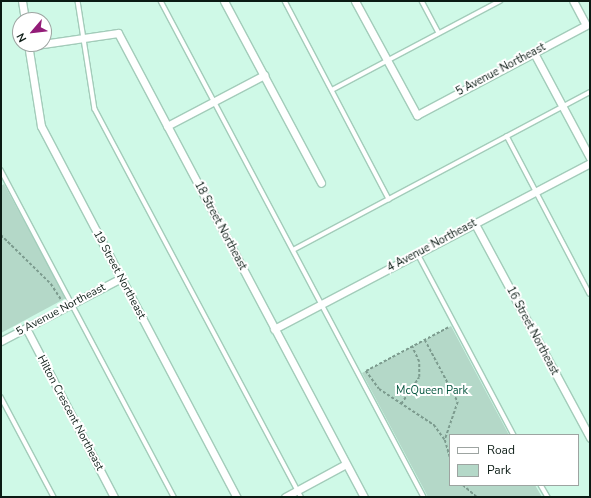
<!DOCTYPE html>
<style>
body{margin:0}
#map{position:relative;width:591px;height:498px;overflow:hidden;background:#cff9e7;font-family:"Nunito Sans",sans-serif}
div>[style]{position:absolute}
.green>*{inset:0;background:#b4d8c8}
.path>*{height:1.5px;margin-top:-0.75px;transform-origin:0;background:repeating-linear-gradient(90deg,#7c9b8e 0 3px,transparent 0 5px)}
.roads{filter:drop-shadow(1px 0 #a3ccba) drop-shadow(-1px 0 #a3ccba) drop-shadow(0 1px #a3ccba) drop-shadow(0 -1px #a3ccba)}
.lane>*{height:3.5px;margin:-1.75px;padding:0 1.75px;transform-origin:1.75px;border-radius:1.75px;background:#fff}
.street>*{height:7px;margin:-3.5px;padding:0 3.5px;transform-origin:3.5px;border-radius:3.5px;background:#fff}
span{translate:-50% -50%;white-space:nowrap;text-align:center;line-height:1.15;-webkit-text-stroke:4px #fff;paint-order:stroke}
.street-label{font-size:11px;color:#0b1b14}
.park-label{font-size:11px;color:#05563f}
.frame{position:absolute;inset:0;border:2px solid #0b1b14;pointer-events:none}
.legend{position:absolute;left:449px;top:434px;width:130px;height:52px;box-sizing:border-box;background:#fff;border:1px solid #9da4a1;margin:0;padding:5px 7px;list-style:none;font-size:12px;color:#0b1b14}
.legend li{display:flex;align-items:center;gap:8px;height:20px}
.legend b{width:20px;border:1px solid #9da4a1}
.north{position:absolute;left:12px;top:12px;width:40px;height:40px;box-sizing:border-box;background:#fff;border:1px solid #9da4a1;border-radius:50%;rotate:242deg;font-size:11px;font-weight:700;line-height:16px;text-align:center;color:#0b1b14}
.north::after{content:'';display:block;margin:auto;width:14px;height:18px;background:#931c78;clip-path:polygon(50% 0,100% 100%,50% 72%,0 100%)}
</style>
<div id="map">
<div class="green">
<i style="clip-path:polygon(4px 184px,66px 298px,1px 333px,1px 186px)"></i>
<i style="clip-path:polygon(451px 326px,509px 435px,450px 435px,450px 485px,535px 485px,542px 497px,428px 497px,362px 373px)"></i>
</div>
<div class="path">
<i style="left:1px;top:235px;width:70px;rotate:44.4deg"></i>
<i style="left:51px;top:284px;width:20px;rotate:57deg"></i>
<i style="left:425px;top:340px;width:70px;rotate:62deg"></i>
<i style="left:458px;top:402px;width:40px;rotate:108.9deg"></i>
<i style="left:445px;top:440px;width:19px;rotate:74deg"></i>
<i style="left:366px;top:371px;width:22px;rotate:54deg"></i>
<i style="left:379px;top:389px;width:66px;rotate:33.2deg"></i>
<i style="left:434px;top:425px;width:19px;rotate:54deg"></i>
<i style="left:366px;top:371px;width:94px;rotate:-27.9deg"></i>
<i style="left:401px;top:404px;width:32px;rotate:-56deg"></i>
<i style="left:419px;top:377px;width:15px;rotate:-90deg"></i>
<i style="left:419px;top:362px;width:17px;rotate:-115deg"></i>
<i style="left:463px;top:485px;width:18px;rotate:41deg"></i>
</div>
<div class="roads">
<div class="lane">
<i style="left:78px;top:1px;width:109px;rotate:81.1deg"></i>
<i style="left:95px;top:109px;width:439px;rotate:62deg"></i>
<i style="left:161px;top:1px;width:561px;rotate:62.07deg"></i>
<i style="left:285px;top:1px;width:224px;rotate:62.3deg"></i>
<i style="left:422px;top:1px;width:36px;rotate:62deg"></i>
<i style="left:332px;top:90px;width:190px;rotate:-27.9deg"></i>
<i style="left:507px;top:136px;width:178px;rotate:62.3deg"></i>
<i style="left:1px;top:170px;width:370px;rotate:62.1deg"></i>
<i style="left:293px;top:250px;width:336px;rotate:-28deg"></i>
<i style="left:418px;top:254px;width:205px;rotate:62.1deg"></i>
<i style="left:1px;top:397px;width:113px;rotate:62.1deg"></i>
<i style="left:541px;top:485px;width:14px;rotate:60deg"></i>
</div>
<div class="street">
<i style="left:22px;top:1px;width:19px;rotate:81deg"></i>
<i style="left:224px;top:1px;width:206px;rotate:61.9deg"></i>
<i style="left:355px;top:1px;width:130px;rotate:61.5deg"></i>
<i style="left:417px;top:115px;width:191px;rotate:-28deg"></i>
<i style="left:586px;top:25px;width:27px;rotate:-118deg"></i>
<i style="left:28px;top:44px;width:83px;rotate:81deg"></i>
<i style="left:41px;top:126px;width:420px;rotate:62.2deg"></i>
<i style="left:29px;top:46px;width:90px;rotate:-8.3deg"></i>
<i style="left:118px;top:33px;width:525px;rotate:62.07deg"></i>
<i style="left:534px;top:53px;width:119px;rotate:61.9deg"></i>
<i style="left:167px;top:126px;width:110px;rotate:-27.7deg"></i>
<i style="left:475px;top:224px;width:243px;rotate:61.7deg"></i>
<i style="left:26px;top:328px;width:191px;rotate:62.5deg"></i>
<i style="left:274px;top:329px;width:357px;rotate:-27.7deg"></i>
<i style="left:1px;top:341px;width:136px;rotate:-27.7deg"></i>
<i style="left:285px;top:497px;width:69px;rotate:-28.4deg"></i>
</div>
</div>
<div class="street-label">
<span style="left:501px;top:70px;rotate:-28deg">5 Avenue Northeast</span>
<span style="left:220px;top:226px;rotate:62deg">18 Street Northeast</span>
<span style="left:432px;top:246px;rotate:-28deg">4 Avenue Northeast</span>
<span style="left:119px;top:275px;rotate:62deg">19 Street Northeast</span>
<span style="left:61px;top:310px;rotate:-28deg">5 Avenue Northeast</span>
<span style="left:532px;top:331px;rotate:62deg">16 Street Northeast</span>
<span style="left:70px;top:413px;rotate:62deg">Hilton Crescent Northeast</span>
</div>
<div class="park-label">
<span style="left:432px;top:391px">McQueen Park</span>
</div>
<div class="frame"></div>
<ul class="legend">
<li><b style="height:5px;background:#fff"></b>Road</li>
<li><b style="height:11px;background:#b4d8c8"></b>Park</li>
</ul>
<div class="north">N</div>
</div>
